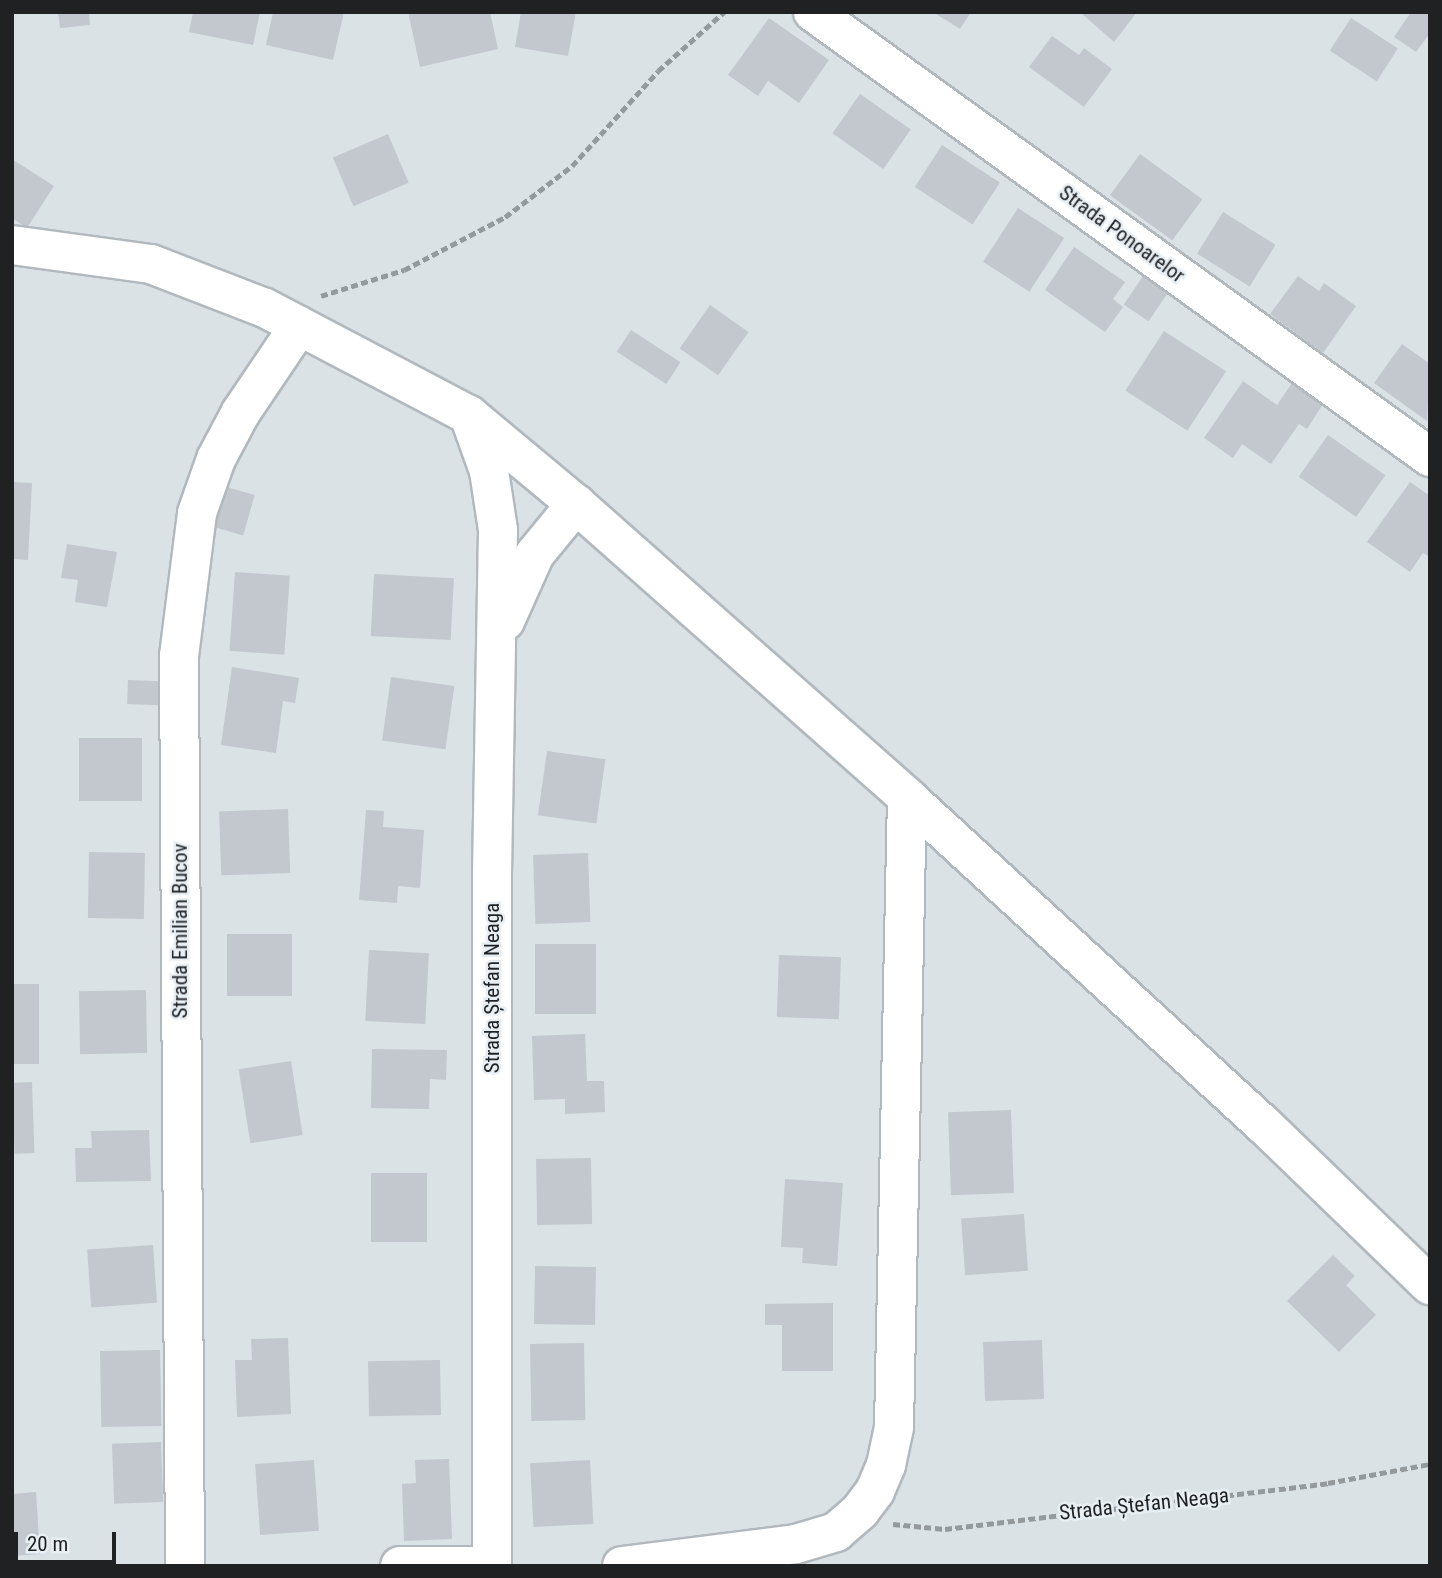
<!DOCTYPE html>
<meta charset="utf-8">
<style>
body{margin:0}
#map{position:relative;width:1442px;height:1578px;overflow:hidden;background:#dbe2e6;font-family:"Roboto Condensed",sans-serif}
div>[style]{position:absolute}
.building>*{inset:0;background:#c2c8cd;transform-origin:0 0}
.path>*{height:4.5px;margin-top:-2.25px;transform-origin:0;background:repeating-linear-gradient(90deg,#94999c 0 7px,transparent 0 10.5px)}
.roads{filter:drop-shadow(2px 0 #b2b9be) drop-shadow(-2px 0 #b2b9be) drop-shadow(0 2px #b2b9be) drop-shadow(0 -2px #b2b9be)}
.minor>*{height:38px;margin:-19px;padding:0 19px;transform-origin:19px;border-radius:19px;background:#fff}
span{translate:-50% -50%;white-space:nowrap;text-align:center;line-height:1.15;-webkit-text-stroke:5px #e8eff4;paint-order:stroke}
.street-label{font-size:21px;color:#1f2123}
.frame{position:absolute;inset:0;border:14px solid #1f2123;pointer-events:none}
.scale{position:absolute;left:14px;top:1532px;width:102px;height:32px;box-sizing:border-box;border:4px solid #1f2123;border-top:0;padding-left:9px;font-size:21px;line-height:24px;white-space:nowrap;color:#1f2123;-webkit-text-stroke:5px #e8eff4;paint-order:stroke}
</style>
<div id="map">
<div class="building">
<i style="clip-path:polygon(58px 12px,89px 12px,90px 25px,60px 28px)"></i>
<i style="clip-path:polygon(193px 12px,260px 12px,253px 45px,189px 32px)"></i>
<i style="clip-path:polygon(273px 12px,344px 12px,333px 60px,266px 45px)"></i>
<i style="clip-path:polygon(408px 12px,490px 12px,498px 49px,420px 67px)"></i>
<i style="clip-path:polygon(521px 12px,576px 12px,568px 56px,515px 47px)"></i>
<i style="clip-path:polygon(933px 12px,971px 12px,960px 29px)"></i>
<i style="clip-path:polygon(1080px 12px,1137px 12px,1114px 42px)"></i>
<i style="clip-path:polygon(1411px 12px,1430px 12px,1430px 33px,1416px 52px,1394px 37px)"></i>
<i style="clip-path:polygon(769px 18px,829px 60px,799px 103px,768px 81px,758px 96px,728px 75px)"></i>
<i style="left:1351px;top:18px;width:56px;height:39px;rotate:33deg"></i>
<i style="clip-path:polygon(1052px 36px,1079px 55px,1084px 48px,1112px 69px,1084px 107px,1029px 67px)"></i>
<i style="left:860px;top:94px;width:62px;height:48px;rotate:35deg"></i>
<i style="left:388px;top:134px;width:53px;height:60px;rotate:67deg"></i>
<i style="left:942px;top:145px;width:69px;height:50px;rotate:33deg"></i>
<i style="left:1140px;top:154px;width:77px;height:51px;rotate:36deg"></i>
<i style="clip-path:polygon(12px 159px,54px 186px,27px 228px,12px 218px)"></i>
<i style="left:1018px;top:208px;width:55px;height:64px;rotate:33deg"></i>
<i style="left:1223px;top:212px;width:62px;height:49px;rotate:32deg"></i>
<i style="clip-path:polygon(1074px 247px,1125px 282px,1113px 299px,1123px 307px,1105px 332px,1045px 290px)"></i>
<i style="left:1145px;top:273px;width:30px;height:38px;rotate:34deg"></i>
<i style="clip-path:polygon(1298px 276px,1319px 291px,1324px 283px,1356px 306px,1323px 353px,1270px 314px)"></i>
<i style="left:710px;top:305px;width:47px;height:53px;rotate:35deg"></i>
<i style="left:631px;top:330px;width:59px;height:26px;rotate:33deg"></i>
<i style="left:1164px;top:331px;width:74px;height:71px;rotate:33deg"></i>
<i style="clip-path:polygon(1402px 344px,1430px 364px,1427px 421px,1374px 383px)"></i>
<i style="clip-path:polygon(1294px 380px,1325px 401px,1307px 429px,1299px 424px,1271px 464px,1242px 444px,1233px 458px,1204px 438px,1243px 381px,1277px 405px)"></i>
<i style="left:1328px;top:435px;width:70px;height:51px;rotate:35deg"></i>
<i style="clip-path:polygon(12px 482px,32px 483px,28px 560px,12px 559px)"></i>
<i style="clip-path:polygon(1410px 482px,1430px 496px,1430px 557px,1423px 553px,1410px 572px,1367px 542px)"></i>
<i style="left:223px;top:486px;width:33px;height:42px;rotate:16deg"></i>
<i style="clip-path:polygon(67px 544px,117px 552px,107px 607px,75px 602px,78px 580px,61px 578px)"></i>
<i style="left:235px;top:572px;width:55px;height:79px;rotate:4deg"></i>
<i style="left:374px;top:574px;width:80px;height:62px;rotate:3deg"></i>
<i style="clip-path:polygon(232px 667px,299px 678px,295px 703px,283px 701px,276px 753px,221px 745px)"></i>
<i style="left:391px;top:677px;width:64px;height:64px;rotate:8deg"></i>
<i style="left:128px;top:680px;width:33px;height:24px;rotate:2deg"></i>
<i style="left:142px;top:738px;width:63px;height:63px;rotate:90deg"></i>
<i style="left:547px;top:751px;width:59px;height:65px;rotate:8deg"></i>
<i style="left:288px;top:809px;width:64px;height:69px;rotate:88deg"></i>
<i style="clip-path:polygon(366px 810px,384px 811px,383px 827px,424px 830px,420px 888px,398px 886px,397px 903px,359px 900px)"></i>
<i style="left:89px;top:852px;width:56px;height:66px;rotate:1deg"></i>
<i style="left:588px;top:853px;width:69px;height:55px;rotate:88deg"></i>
<i style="left:292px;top:934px;width:62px;height:65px;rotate:90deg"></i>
<i style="left:535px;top:944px;width:61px;height:70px"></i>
<i style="left:369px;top:950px;width:60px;height:71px;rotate:3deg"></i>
<i style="left:779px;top:955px;width:62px;height:62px;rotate:2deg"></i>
<i style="left:12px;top:984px;width:27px;height:80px"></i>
<i style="left:146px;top:990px;width:63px;height:67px;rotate:89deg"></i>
<i style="clip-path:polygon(585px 1034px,587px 1081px,604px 1081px,605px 1112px,565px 1114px,565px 1099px,534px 1100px,532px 1036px)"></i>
<i style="clip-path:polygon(372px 1049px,447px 1050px,446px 1080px,430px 1079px,429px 1109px,371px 1108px)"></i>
<i style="left:291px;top:1061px;width:75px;height:53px;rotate:81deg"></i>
<i style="left:32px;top:1082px;width:71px;height:20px;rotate:88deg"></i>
<i style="left:1011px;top:1110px;width:83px;height:63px;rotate:88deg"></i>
<i style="clip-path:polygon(149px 1130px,151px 1181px,76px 1182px,75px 1148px,92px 1148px,91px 1131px)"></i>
<i style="left:591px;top:1158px;width:66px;height:55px;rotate:89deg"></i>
<i style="left:371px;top:1173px;width:56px;height:69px"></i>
<i style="clip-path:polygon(785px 1179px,843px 1183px,837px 1266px,802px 1263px,803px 1248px,781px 1247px)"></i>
<i style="left:1024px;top:1214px;width:57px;height:63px;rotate:86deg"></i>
<i style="left:153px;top:1245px;width:58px;height:66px;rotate:86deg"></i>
<i style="clip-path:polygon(1333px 1255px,1355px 1276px,1346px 1285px,1376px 1315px,1339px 1352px,1287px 1301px)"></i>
<i style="left:535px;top:1266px;width:61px;height:58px;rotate:1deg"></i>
<i style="clip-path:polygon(833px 1303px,833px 1371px,782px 1371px,782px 1325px,765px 1325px,765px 1304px)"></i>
<i style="clip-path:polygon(288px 1338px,291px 1414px,237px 1417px,235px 1360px,252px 1360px,251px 1339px)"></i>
<i style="left:1042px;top:1340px;width:59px;height:59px;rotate:88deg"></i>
<i style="left:584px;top:1343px;width:77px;height:54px;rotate:89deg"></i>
<i style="left:160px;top:1350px;width:76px;height:60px;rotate:89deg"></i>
<i style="left:440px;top:1360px;width:55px;height:72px;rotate:89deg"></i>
<i style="left:161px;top:1442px;width:60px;height:49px;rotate:88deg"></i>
<i style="clip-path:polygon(449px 1459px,452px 1539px,404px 1541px,402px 1484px,416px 1483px,415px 1460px)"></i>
<i style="left:314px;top:1460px;width:71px;height:59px;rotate:86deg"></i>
<i style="left:590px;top:1460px;width:64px;height:60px;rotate:87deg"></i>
<i style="clip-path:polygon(36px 1492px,40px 1554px,12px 1556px,12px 1494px)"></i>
</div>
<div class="path">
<i style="left:321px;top:296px;width:87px;rotate:-17.4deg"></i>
<i style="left:404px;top:270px;width:114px;rotate:-27.7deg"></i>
<i style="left:505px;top:217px;width:84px;rotate:-37.3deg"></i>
<i style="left:572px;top:166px;width:128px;rotate:-47.8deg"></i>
<i style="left:658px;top:71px;width:89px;rotate:-41.8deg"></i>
<i style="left:893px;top:1524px;width:52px;rotate:5.5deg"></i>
<i style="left:945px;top:1529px;width:386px;rotate:-6.8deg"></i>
<i style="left:1328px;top:1483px;width:104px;rotate:-10.6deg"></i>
</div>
<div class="roads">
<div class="minor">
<i style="left:813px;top:12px;width:761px;rotate:35.8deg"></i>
<i style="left:12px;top:245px;width:140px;rotate:7.8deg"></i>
<i style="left:151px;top:264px;width:122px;rotate:21.1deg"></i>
<i style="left:265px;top:308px;width:230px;rotate:27.7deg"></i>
<i style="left:469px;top:415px;width:139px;rotate:39.8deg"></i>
<i style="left:576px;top:504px;width:442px;rotate:41.5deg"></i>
<i style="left:907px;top:797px;width:483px;rotate:42.6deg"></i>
<i style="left:1263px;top:1124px;width:232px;rotate:44deg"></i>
<i style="left:469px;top:415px;width:59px;rotate:70.3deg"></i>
<i style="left:489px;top:471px;width:60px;rotate:81.3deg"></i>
<i style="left:498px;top:530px;width:346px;rotate:91deg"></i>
<i style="left:492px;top:876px;width:690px;rotate:90deg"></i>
<i style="left:505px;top:621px;width:73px;rotate:-65.9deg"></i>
<i style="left:535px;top:554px;width:65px;rotate:-50.6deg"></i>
<i style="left:185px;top:1566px;width:910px;rotate:-90.38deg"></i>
<i style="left:179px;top:656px;width:144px;rotate:-82.8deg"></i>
<i style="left:197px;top:513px;width:57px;rotate:-70.6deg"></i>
<i style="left:216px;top:459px;width:53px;rotate:-62deg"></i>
<i style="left:241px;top:412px;width:104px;rotate:-56deg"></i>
<i style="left:400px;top:1566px;width:71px"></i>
<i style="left:622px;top:1566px;width:175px;rotate:-7.2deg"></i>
<i style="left:796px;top:1544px;width:42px;rotate:-16.7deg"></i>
<i style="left:836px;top:1532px;width:32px;rotate:-41deg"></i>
<i style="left:860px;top:1511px;width:25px;rotate:-53deg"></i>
<i style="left:875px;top:1491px;width:28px;rotate:-67deg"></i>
<i style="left:886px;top:1465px;width:39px;rotate:-78deg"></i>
<i style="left:894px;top:1427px;width:630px;rotate:-88.82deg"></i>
</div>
</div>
<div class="street-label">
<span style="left:1122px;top:234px;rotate:36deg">Strada Ponoarelor</span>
<span style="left:180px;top:931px;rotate:-90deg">Strada Emilian Bucov</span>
<span style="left:492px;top:988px;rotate:-90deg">Strada Ștefan Neaga</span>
<span style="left:1144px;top:1504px;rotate:-6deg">Strada Ștefan Neaga</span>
</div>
<div class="frame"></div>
<div class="scale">20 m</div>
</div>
